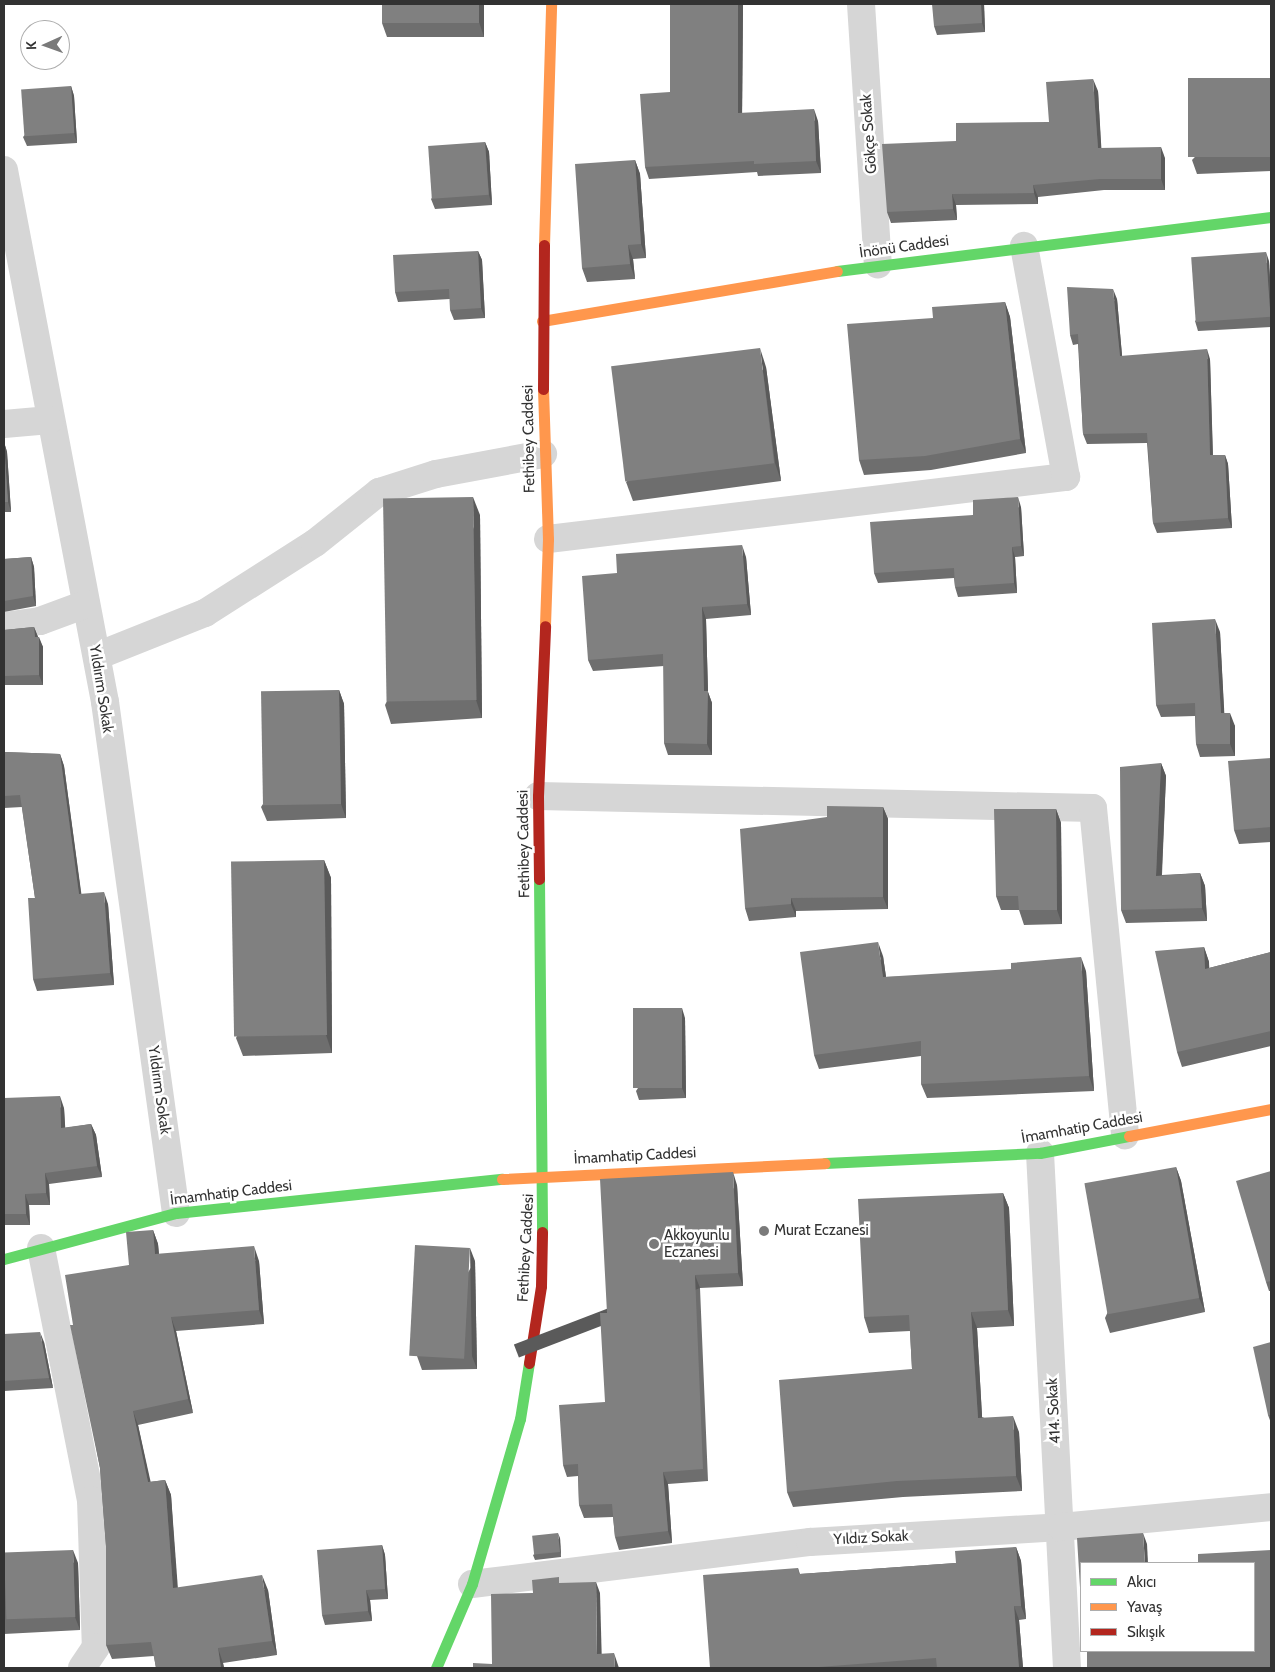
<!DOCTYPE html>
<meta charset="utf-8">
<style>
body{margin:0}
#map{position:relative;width:1275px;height:1672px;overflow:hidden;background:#fff;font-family:Cabin,sans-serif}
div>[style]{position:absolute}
.street>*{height:28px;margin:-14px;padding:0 14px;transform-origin:14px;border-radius:14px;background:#d6d6d6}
.fast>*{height:11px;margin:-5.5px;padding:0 5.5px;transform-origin:5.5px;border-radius:5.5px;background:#63d668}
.slow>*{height:11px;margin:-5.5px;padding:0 5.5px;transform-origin:5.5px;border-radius:5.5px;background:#ff974d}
.jam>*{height:11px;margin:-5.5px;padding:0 5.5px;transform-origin:5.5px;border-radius:5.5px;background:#b3261e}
.wall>*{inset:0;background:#6e6e6e}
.shaded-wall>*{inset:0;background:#5a5a5a;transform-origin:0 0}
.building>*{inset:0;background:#808080;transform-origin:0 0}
.dots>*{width:14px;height:14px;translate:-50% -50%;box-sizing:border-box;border:2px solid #fff;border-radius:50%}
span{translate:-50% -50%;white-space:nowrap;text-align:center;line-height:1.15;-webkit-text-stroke:5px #fff;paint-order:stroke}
.street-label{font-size:15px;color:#323232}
.poi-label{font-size:15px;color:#323232}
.left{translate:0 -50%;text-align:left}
.frame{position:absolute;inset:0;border:5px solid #323232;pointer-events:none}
.legend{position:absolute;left:1080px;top:1562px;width:175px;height:90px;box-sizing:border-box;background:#fff;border:1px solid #adadad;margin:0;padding:6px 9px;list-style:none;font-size:15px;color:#323232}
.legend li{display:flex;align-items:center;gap:10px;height:25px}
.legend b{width:25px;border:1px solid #adadad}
.north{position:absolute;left:20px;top:20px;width:50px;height:50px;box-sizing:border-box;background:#fff;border:1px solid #adadad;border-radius:50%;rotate:268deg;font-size:14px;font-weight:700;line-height:20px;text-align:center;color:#323232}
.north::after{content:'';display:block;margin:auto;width:18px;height:22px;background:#7a7a7a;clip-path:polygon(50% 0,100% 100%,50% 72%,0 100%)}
</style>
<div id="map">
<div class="street">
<i style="left:861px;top:4px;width:261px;rotate:86.3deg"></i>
<i style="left:4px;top:170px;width:542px;rotate:79.25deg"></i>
<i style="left:105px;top:702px;width:516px;rotate:82.09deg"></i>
<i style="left:4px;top:424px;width:46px;rotate:-5deg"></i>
<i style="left:548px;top:539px;width:522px;rotate:-6.83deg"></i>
<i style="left:1066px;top:477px;width:235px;rotate:-100.3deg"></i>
<i style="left:4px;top:626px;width:36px;rotate:-8deg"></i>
<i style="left:40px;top:621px;width:49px;rotate:-20.3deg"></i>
<i style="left:97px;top:656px;width:116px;rotate:-21.7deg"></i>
<i style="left:205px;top:613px;width:130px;rotate:-32.5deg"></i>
<i style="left:315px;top:543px;width:82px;rotate:-38.6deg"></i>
<i style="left:379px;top:492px;width:60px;rotate:-17.5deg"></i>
<i style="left:436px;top:474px;width:109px;rotate:-10.6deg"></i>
<i style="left:538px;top:796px;width:555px;rotate:1.24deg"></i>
<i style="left:1093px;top:808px;width:329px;rotate:84.4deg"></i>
<i style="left:1040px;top:1153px;width:516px;rotate:87deg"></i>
<i style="left:41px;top:1248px;width:257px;rotate:78.8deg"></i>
<i style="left:91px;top:1500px;width:147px;rotate:88.1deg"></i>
<i style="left:96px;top:1647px;width:25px;rotate:124deg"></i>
<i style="left:472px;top:1584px;width:341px;rotate:-7.1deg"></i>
<i style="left:810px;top:1542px;width:251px;rotate:-3.4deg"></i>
<i style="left:1061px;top:1527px;width:211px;rotate:-5.4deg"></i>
</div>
<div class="fast">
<i style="left:837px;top:271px;width:437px;rotate:-7.1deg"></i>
<i style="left:539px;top:879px;width:353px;rotate:89.5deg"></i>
<i style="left:825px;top:1163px;width:215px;rotate:-2.7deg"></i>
<i style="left:1040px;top:1153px;width:91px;rotate:-10.8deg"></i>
<i style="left:4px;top:1259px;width:178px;rotate:-15deg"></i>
<i style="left:176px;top:1213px;width:328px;rotate:-6deg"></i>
<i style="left:436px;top:1668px;width:91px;rotate:-66.8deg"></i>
<i style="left:472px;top:1584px;width:172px;rotate:-73.8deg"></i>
<i style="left:520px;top:1419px;width:57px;rotate:-80.9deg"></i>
</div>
<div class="slow">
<i style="left:544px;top:245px;width:241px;rotate:-88.3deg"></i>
<i style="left:542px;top:321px;width:299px;rotate:-9.6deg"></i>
<i style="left:543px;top:389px;width:150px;rotate:88.1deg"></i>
<i style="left:548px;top:539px;width:87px;rotate:92deg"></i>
<i style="left:1129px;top:1136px;width:145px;rotate:-10.8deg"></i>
<i style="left:502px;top:1179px;width:323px;rotate:-2.8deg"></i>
</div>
<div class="jam">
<i style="left:543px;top:389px;width:144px;rotate:-89.6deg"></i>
<i style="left:539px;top:879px;width:83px;rotate:-90.7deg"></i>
<i style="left:538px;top:796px;width:170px;rotate:-87.6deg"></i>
<i style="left:529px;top:1363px;width:78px;rotate:-81.1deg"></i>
<i style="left:541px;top:1286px;width:54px;rotate:-88.9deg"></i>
</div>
<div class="wall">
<i style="clip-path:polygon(484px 4px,484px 37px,387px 37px,382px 23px)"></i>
<i style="clip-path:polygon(670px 4px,743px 4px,742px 113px,818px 121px,821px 173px,758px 176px,757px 172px,649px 179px,645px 167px,670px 92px)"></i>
<i style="clip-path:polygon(984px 4px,985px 32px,937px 35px,934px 26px)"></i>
<i style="clip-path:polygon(1271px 78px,1271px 171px,1197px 174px,1192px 160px)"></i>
<i style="clip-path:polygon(71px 86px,74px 96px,77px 143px,27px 146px,23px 137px)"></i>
<i style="clip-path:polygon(1098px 91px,1101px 148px,1165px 158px,1165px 190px,1104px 190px,1038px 197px,1038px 204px,956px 205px,957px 220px,891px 223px,887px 212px,956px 141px,1049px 122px)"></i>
<i style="clip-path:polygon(485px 142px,489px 152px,492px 205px,435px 209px,431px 199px)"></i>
<i style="clip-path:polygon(635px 160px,640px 174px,646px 258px,633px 259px,635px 279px,587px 282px,582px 268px)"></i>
<i style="clip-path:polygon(478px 251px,482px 260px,485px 318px,454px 320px,450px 310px,450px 299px,398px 302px,395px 292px)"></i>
<i style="clip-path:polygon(1269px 261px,1271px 296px,1271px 327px,1198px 331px,1195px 321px)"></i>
<i style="clip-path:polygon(1117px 299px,1122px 356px,1210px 359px,1213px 455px,1225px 455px,1228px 464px,1232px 528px,1157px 533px,1153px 523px,1147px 443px,1087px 444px,1083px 434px,1078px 344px,1073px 345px,1070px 335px)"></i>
<i style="clip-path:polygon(1005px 302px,1010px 317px,1026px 453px,931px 470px,864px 475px,859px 460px,933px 318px)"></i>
<i style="clip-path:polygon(766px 367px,781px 481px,633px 501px,626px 482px)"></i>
<i style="clip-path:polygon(4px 442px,7px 452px,11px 512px,4px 512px)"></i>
<i style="clip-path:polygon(1021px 507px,1024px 556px,1015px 557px,1017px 593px,958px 597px,955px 587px,954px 578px,878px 583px,874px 573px,973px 515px)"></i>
<i style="clip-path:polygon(480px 515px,482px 718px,391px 724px,385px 705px)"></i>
<i style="clip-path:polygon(31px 557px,34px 567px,36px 606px,4px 612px,4px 559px)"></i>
<i style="clip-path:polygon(746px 557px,751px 615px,706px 619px,708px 692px,712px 703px,712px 755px,668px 755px,664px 743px,664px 666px,593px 671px,588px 660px,617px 573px)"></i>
<i style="clip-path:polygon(34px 627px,38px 637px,43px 647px,43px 685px,4px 685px,4px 630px)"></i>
<i style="clip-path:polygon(1220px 632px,1224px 713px,1235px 726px,1235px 756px,1200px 757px,1196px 744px,1195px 716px,1161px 717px,1156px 705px)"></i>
<i style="clip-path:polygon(339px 690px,344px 704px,346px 818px,267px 821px,261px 807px)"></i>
<i style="clip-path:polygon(4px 752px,60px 754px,64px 766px,81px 894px,108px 904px,114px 985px,37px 991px,33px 979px,35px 898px,22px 807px,4px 808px)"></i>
<i style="clip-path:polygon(1271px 758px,1271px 842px,1239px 844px,1234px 830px)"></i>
<i style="clip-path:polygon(1161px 763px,1166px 776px,1162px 875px,1200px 873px,1205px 886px,1207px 921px,1126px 923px,1121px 910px)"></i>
<i style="clip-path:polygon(883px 807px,888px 819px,888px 909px,796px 911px,796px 917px,749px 921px,745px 908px,827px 817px)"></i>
<i style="clip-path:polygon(1056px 809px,1061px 823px,1062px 924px,1024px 925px,1019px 910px,1001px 910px,996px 896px)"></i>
<i style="clip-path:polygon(324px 860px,331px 878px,332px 1053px,243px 1056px,236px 1038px)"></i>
<i style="clip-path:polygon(1204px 947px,1209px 962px,1209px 968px,1271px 952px,1271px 1046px,1182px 1067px,1177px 1052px)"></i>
<i style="clip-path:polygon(883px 956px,886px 977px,1086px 971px,1094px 1091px,927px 1098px,921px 1084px,921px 1056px,819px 1069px,814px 1055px)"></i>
<i style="clip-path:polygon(685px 1018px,686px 1098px,639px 1100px,636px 1091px)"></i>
<i style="clip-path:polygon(4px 1098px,64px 1108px,65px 1128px,91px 1124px,96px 1135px,102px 1177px,49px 1184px,50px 1205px,29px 1205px,30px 1225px,4px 1225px)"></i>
<i style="clip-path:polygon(1176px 1167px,1181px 1181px,1205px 1312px,1110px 1333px,1105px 1318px)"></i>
<i style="clip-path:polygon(1271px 1171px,1271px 1291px,1269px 1291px,1266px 1282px)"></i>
<i style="clip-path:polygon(737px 1185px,743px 1286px,700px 1288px,708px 1481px,668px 1484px,672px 1543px,619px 1550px,615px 1537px,613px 1517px,584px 1518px,579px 1505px,578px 1476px,567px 1477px,563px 1465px,605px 1402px,607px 1313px)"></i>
<i style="clip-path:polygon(1003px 1193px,1009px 1208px,1014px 1326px,977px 1328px,982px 1417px,1019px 1432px,1022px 1491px,903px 1497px,793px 1507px,787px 1492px,912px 1369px,910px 1331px,869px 1333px,864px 1317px)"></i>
<i style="clip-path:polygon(153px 1230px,158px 1244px,159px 1254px,259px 1261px,264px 1324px,176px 1331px,193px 1413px,138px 1425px,150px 1482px,165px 1480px,171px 1495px,177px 1588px,268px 1590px,277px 1655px,223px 1663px,224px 1668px,156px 1668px,154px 1656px,112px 1659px,106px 1645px,106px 1546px,100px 1468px,73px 1325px,129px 1265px)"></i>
<i style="clip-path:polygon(475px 1261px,477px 1369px,422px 1370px,417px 1356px)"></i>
<i style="clip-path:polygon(4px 1334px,44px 1342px,53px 1388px,4px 1391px)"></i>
<i style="clip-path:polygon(1271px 1342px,1271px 1423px,1268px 1415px)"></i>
<i style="clip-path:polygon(560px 1538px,561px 1557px,535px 1560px,533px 1555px)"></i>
<i style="clip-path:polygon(382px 1545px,385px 1555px,388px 1599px,370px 1600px,372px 1621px,325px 1625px,322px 1615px)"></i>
<i style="clip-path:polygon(1016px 1547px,1021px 1561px,1026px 1619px,1019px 1620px,1023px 1668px,710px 1668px,798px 1568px,800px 1574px,956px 1563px)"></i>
<i style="clip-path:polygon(4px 1557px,78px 1563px,80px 1630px,4px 1634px)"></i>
</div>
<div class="shaded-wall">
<i style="clip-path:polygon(479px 4px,484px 4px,484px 37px,479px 22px)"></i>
<i style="clip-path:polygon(738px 4px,743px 4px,742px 125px,738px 113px)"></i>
<i style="clip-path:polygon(981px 4px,984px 4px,985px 32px,982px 23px)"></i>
<i style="clip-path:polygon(1093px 79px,1098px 91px,1102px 159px,1098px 148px)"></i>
<i style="clip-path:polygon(71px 86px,74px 96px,77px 143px,74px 133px)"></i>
<i style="clip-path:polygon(814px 109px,818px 121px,821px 173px,816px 161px)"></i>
<i style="clip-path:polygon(485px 142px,489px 152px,492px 205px,489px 195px)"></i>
<i style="clip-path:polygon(1161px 147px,1165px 158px,1165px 190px,1161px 179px)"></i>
<i style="clip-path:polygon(635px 160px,640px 174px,646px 258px,641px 244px)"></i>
<i style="clip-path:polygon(1033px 185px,1038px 197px,1038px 204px,1034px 193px)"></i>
<i style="clip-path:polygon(952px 194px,956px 205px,957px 220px,953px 209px)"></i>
<i style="clip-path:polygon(628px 245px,633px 259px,635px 279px,630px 264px)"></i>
<i style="clip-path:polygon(478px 251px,482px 260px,485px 318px,481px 308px)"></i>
<i style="clip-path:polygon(1266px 252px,1269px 261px,1271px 296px,1271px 322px,1270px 317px)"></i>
<i style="clip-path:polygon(1113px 289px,1117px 299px,1123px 366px,1120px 356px)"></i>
<i style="clip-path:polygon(1005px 302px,1010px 317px,1026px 453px,1020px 439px)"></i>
<i style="clip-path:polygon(760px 348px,766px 367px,781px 481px,775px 463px)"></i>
<i style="clip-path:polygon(1207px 349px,1210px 359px,1213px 465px,1210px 455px)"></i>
<i style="clip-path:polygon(4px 442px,7px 452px,11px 512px,8px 502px)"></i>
<i style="clip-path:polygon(1225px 455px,1228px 464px,1232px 528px,1228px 518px)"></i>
<i style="clip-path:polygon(473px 497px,480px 515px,482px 718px,476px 700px)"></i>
<i style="clip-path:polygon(1018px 497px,1021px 507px,1024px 556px,1021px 546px)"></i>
<i style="clip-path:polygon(742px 545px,746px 557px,751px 615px,747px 604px)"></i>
<i style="clip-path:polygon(1012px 547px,1015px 557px,1017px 593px,1014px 583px)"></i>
<i style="clip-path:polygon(31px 557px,34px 567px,36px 606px,33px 596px)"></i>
<i style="clip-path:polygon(702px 607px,706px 619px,708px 692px,712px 703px,712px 755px,707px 744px,704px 691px)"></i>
<i style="clip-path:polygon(1215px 619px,1220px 632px,1225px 726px,1221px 713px)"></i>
<i style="clip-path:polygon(34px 627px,38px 637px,35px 637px)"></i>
<i style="clip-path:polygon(39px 637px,43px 647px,43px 685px,39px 675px)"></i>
<i style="clip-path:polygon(339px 690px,344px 704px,346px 818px,341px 804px)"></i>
<i style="clip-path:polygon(1230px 713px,1235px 726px,1235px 756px,1230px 744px)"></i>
<i style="clip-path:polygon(60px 754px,64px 766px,83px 906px,79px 894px)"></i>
<i style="clip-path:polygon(1161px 763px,1166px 776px,1161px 888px,1156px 876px)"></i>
<i style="clip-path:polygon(883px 807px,888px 819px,888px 909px,883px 897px)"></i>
<i style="clip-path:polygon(1056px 809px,1061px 823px,1062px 924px,1057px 910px)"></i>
<i style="clip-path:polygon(324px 860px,331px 878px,332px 1053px,326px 1035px)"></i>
<i style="clip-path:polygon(1200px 873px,1205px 886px,1207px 921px,1202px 908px)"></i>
<i style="clip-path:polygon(104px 892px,108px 904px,114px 985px,110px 973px)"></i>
<i style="clip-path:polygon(791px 898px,796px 911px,796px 917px,791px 904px)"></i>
<i style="clip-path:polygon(878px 942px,883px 956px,888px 991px,883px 977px)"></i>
<i style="clip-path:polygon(1204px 947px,1209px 962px,1210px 984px,1205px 969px)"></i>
<i style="clip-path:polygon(1081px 957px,1086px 971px,1094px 1091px,1089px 1076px)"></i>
<i style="clip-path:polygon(682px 1008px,685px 1018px,686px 1098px,682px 1088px)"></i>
<i style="clip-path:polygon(60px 1096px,64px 1108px,66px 1140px,61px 1128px)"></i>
<i style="clip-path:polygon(91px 1124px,96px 1135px,102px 1177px,97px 1166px)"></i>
<i style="clip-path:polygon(1176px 1167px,1181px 1181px,1205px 1312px,1199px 1298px)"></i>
<i style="clip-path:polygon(733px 1172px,737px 1185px,743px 1286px,738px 1273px)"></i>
<i style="clip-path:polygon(45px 1173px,49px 1184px,50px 1205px,46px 1193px)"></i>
<i style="clip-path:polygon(1003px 1193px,1009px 1208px,1014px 1326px,1008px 1310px)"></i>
<i style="clip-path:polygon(25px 1194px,29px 1205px,30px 1225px,26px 1214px)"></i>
<i style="clip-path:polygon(153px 1230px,158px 1244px,160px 1268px,155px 1254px)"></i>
<i style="clip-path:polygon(254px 1246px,259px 1261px,264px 1324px,259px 1310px)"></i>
<i style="clip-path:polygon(470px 1248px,475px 1261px,477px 1369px,472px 1356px)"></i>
<i style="left:695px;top:1275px;width:14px;height:194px;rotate:69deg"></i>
<i style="clip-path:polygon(971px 1312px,977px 1328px,983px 1433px,978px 1418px)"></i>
<i style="clip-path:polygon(171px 1317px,176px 1331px,193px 1413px,188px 1399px)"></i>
<i style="clip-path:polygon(40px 1332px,44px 1342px,53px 1388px,49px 1378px)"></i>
<i style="clip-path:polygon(133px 1411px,138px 1425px,154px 1497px,148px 1482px)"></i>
<i style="clip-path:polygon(1013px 1416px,1019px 1432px,1022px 1491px,1016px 1476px)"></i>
<i style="clip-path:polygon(663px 1472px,668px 1484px,672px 1543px,668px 1531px)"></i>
<i style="clip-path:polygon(165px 1480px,171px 1495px,179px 1603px,173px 1588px)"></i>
<i style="clip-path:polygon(558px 1533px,560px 1538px,561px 1557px,560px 1552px)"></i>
<i style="clip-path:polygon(1143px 1533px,1147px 1544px,1148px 1563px,1145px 1563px)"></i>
<i style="clip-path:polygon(382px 1545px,385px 1555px,388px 1599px,385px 1589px)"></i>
<i style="clip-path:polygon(1016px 1547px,1021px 1561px,1026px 1619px,1021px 1606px)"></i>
<i style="clip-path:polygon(73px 1550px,78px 1563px,80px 1630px,75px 1617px)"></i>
<i style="clip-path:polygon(262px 1575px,268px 1590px,277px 1655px,272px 1641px)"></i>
<i style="clip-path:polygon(596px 1582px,600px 1593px,602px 1666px,597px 1654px)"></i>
<i style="clip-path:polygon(366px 1590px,370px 1600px,372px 1621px,368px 1611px)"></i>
<i style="clip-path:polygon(1014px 1606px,1019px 1620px,1023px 1668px,1019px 1668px)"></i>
<i style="clip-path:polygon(218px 1648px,223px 1663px,224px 1668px,221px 1668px)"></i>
<i style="clip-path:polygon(614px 1653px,619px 1668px,615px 1668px)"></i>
</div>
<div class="building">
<i style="left:382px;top:4px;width:97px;height:19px"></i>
<i style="clip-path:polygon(670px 4px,738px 4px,738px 113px,814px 109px,816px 161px,754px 164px,754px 161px,645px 167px,640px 94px,670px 92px)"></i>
<i style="clip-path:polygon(932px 4px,981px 4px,982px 23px,934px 26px)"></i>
<i style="left:1271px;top:78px;width:79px;height:83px;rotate:90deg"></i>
<i style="clip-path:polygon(1093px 79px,1098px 148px,1161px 147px,1161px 179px,1100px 179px,1033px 185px,1034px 193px,952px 194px,953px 209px,887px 212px,882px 144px,956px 141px,956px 123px,1049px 122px,1046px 82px)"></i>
<i style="left:71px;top:86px;width:47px;height:50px;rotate:86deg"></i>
<i style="left:485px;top:142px;width:53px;height:57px;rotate:86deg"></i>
<i style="clip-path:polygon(635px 160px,641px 244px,628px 245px,630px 264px,582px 268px,575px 164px)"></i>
<i style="clip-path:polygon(478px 251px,481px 308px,450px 310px,449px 289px,395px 292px,393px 255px)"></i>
<i style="left:1266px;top:252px;width:65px;height:75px;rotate:86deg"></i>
<i style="clip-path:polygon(1067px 287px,1113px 289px,1120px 356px,1207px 349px,1210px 455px,1225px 455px,1228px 518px,1153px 523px,1147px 433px,1083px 434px,1078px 334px,1070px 335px)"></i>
<i style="clip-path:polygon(1005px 302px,1020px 439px,925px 456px,859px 460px,847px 324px,933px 318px,932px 307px)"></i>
<i style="left:760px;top:348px;width:116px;height:150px;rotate:83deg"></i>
<i style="clip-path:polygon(4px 442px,8px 502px,4px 502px)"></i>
<i style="left:473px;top:497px;width:203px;height:90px;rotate:89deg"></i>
<i style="clip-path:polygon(1018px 497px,1021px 546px,1012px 547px,1014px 583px,955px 587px,954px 568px,874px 573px,870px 522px,973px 515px,973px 500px)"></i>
<i style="clip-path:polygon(742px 545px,747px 604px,702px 607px,704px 691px,708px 691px,707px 744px,664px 743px,663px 654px,588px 660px,582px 576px,617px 573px,616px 554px)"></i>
<i style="clip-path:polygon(31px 557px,33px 596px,4px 601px,4px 559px)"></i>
<i style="clip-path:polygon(1215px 619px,1221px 713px,1230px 713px,1230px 744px,1196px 744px,1195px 703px,1156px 705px,1152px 623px)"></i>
<i style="clip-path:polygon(34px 627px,35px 637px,39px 637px,39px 675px,4px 676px,4px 630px)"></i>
<i style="left:339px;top:690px;width:114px;height:78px;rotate:89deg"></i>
<i style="clip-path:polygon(4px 752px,60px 754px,79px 894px,104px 892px,110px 973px,33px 979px,28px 898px,35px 898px,20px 795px,4px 796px)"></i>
<i style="clip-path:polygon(1271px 758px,1271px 827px,1234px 830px,1228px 761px)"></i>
<i style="clip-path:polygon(1161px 763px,1156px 876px,1200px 873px,1202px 908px,1121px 910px,1120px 767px)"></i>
<i style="clip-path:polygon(827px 806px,883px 807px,883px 897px,791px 898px,791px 904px,745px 908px,740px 829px,827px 817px)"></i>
<i style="clip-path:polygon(994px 809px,1056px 809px,1057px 910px,1019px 910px,1018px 896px,996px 896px)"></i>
<i style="left:324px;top:860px;width:175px;height:93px;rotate:89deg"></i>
<i style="clip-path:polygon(878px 942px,883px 977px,1011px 969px,1011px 963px,1081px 957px,1089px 1076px,921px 1084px,921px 1041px,814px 1055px,800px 952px)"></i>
<i style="clip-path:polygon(1204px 947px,1205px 969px,1271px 952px,1271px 1031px,1177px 1052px,1155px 951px)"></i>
<i style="left:682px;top:1008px;width:80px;height:49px;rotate:90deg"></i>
<i style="clip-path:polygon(60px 1096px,61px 1128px,91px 1124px,97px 1166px,45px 1173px,46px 1193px,25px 1194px,26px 1214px,4px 1214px,4px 1098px)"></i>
<i style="left:1176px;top:1167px;width:133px;height:93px;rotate:80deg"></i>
<i style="clip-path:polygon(1271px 1171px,1271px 1281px,1266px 1282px,1236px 1181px)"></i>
<i style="clip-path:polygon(733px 1172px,738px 1273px,695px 1275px,703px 1469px,663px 1472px,668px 1531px,615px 1537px,612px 1504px,579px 1505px,578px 1464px,563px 1465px,559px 1405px,605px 1402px,600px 1313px,607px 1313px,600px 1179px)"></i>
<i style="clip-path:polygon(1003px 1193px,1008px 1310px,971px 1312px,978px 1418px,1013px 1416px,1016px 1476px,897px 1481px,787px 1492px,779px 1380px,912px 1369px,909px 1315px,864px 1317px,858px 1199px)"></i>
<i style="clip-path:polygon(153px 1230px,155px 1254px,254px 1246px,259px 1310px,171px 1317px,188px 1399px,133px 1411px,148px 1482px,165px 1480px,173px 1588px,262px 1575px,272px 1641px,218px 1648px,221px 1668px,156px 1668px,151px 1642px,106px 1645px,106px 1546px,100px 1468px,70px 1325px,73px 1325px,65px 1275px,129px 1265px,126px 1232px)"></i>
<i style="left:415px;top:1245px;width:55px;height:111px;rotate:3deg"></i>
<i style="clip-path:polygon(40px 1332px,49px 1378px,4px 1381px,4px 1334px)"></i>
<i style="clip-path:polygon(1271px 1342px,1271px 1415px,1268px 1415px,1253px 1347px)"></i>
<i style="left:558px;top:1533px;width:19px;height:26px;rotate:84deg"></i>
<i style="clip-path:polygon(1143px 1533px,1145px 1563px,1081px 1563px,1081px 1604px,1077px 1538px)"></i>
<i style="clip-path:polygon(382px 1545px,385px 1589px,366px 1590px,368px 1611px,322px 1615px,317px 1550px)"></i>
<i style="clip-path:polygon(1016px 1547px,1021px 1606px,1014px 1606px,1019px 1668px,937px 1668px,936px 1658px,806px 1668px,710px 1668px,703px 1575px,798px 1568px,799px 1574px,956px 1563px,955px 1551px)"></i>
<i style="left:73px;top:1550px;width:67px;height:69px;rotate:88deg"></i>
<i style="clip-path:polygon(1271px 1550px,1271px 1668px,1087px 1668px,1087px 1651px,1254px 1651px,1254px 1563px,1198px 1563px,1198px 1554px)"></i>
<i style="clip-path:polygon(559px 1577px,559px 1583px,596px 1582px,597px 1654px,614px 1653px,615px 1668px,473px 1668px,473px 1663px,492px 1664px,491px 1594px,533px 1593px,532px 1580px)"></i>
</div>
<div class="dots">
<i style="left:764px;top:1231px;background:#7a7a7a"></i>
<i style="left:654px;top:1244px;background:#7a7a7a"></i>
</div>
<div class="street-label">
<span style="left:869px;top:134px;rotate:-94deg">Gökçe Sokak</span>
<span style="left:904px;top:247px;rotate:-8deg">İnönü Caddesi</span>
<span style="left:529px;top:439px;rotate:-91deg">Fethibey Caddesi</span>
<span style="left:101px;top:689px;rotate:81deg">Yıldırım Sokak</span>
<span style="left:524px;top:844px;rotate:-91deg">Fethibey Caddesi</span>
<span style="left:159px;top:1090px;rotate:82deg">Yıldırım Sokak</span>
<span style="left:1082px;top:1128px;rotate:-10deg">İmamhatip Caddesi</span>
<span style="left:635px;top:1156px;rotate:-3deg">İmamhatip Caddesi</span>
<span style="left:231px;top:1193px;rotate:-7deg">İmamhatip Caddesi</span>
<span style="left:526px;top:1248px;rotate:-87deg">Fethibey Caddesi</span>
<span style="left:1054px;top:1411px;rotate:-93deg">414. Sokak</span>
<span style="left:871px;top:1538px;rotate:-3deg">Yıldız Sokak</span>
</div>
<div class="poi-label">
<span class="left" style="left:774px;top:1231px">Murat Eczanesi</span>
<span class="left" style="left:664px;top:1244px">Akkoyunlu<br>Eczanesi</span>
</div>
<div class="frame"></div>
<ul class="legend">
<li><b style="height:6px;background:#63d668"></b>Akıcı</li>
<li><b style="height:6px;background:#ff974d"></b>Yavaş</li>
<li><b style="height:6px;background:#b3261e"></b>Sıkışık</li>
</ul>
<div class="north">K</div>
</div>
